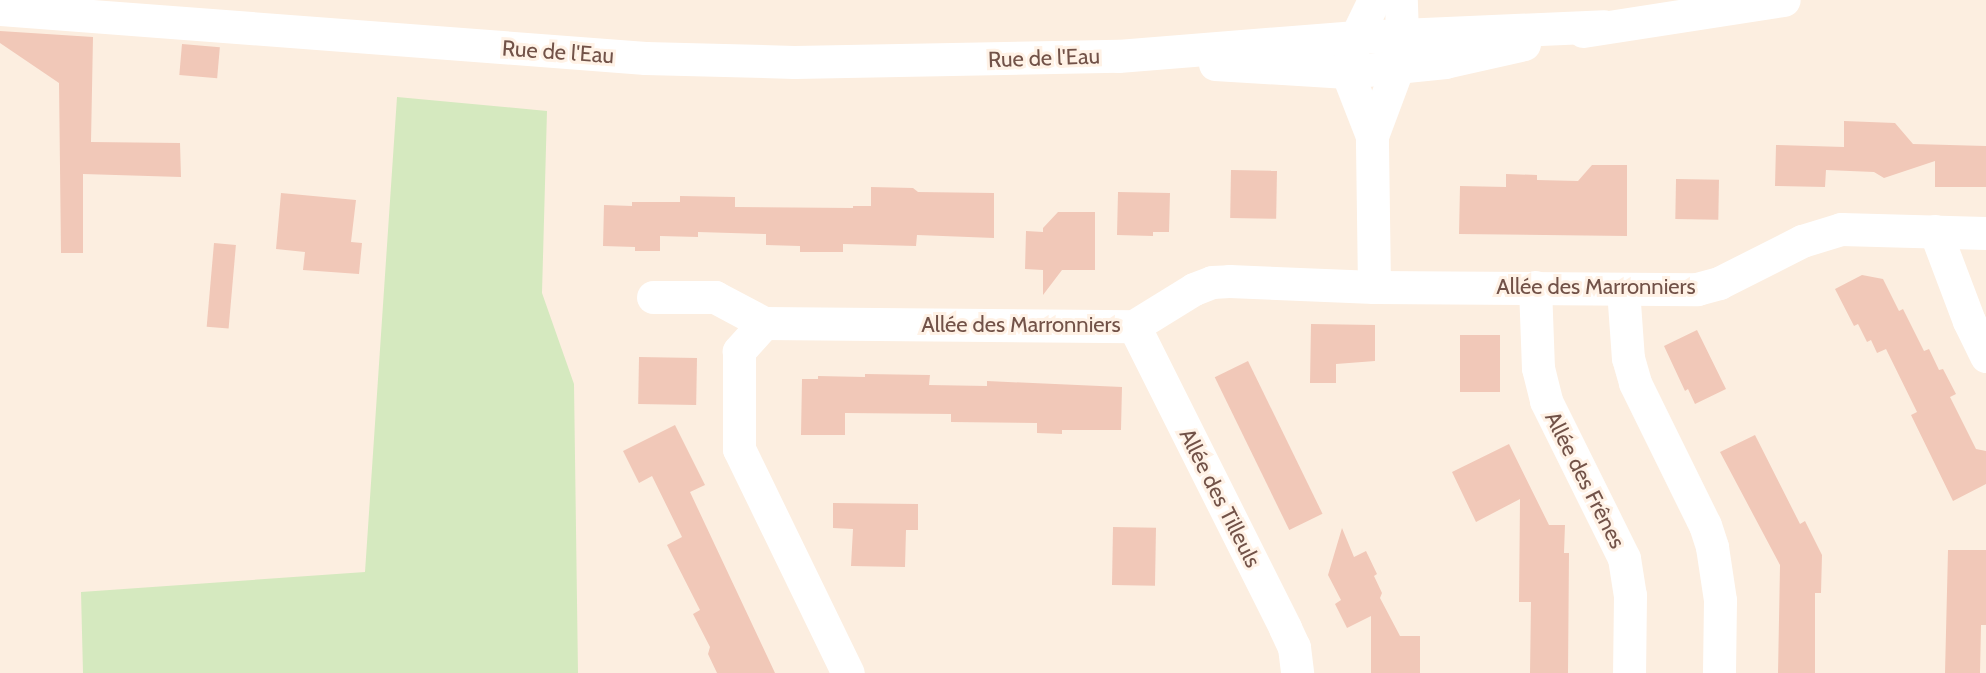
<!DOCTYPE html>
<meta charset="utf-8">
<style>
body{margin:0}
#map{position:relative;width:1986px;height:673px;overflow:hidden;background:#fceee0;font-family:Cabin,sans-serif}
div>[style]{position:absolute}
.green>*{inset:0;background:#d5e9bf}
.building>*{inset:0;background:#f1c8b8;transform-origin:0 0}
.minor>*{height:33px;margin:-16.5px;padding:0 16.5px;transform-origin:16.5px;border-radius:16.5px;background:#fff}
.tertiary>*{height:33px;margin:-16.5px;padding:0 16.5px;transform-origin:16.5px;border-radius:16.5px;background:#fff}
span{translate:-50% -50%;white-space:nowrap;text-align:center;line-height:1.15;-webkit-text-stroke:6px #fff2e6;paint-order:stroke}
.street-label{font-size:22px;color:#725248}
</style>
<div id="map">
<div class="green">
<i style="clip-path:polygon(397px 97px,547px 111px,542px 293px,574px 384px,578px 673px,83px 673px,81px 592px,365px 572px)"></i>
</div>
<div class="building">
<i style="clip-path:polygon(0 31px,93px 37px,91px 142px,180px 143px,181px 177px,83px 174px,83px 253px,61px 253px,59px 83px,0 43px)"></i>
<i style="left:182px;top:44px;width:38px;height:31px;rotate:5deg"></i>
<i style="clip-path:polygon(1844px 121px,1895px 123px,1913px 144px,1986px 146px,1986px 187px,1935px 187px,1935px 161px,1884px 178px,1874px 172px,1826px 170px,1825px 187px,1775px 186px,1776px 145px,1844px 147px)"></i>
<i style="clip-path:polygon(1592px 165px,1627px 165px,1627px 236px,1459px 234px,1460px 186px,1506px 187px,1506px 174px,1537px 175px,1537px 180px,1578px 181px)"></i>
<i style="left:1231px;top:170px;width:46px;height:48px;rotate:1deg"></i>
<i style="left:1676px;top:179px;width:43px;height:40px;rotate:1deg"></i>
<i style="clip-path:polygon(871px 187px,913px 188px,918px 192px,994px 193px,994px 238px,917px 235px,916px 246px,843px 244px,843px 252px,800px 252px,800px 246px,766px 245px,766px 234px,698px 232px,698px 237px,660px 236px,660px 251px,635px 251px,635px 247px,603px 246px,604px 205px,632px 206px,632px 202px,680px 202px,680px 196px,735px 197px,735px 207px,853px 208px,853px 206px,871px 206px)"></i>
<i style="clip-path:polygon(1118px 192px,1170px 193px,1169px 232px,1153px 232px,1153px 236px,1117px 235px)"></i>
<i style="clip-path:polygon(281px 193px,356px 200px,351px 242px,362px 243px,359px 274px,303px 270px,305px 252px,276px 249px)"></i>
<i style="clip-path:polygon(1058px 212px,1095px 212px,1095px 270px,1062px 270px,1043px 295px,1043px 270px,1025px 269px,1026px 231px,1043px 232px,1043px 228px)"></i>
<i style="left:214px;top:243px;width:22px;height:84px;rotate:5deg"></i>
<i style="clip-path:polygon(1862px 275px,1883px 279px,1899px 311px,1903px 309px,1924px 351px,1929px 349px,1939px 370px,1943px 369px,1956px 394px,1950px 397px,1976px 449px,1986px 451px,1986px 484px,1953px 501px,1911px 415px,1917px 412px,1886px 349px,1877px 353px,1871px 340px,1867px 342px,1858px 324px,1854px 326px,1835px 289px)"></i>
<i style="clip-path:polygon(1311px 324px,1375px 325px,1375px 361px,1336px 364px,1336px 383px,1310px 383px)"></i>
<i style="clip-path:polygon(1697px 330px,1726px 389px,1695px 404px,1688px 389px,1685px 391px,1664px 346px)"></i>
<i style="left:1460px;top:335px;width:40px;height:57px"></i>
<i style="left:639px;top:357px;width:58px;height:47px;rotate:1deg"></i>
<i style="left:1248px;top:361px;width:170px;height:37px;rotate:64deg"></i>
<i style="clip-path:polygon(865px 374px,930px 375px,929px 385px,987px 386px,987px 381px,1122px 387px,1121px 430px,1062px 430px,1062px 434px,1037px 433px,1037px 423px,951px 422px,951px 414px,845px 413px,845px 435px,801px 435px,802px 379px,818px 379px,818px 376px,865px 377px)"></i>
<i style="clip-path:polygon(675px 425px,705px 485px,690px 492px,775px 673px,717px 673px,708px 654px,710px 647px,693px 614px,700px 610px,667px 545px,682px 537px,652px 476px,639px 483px,623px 451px)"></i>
<i style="clip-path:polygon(1755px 435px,1800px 524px,1805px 521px,1822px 555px,1821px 593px,1815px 593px,1815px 673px,1778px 673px,1780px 565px,1720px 452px)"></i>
<i style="clip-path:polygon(1509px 444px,1549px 525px,1565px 525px,1564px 553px,1569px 553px,1568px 673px,1530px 673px,1531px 602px,1519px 602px,1520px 499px,1476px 522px,1452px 472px)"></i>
<i style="clip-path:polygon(833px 503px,918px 504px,918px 530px,906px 530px,905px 567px,851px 566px,853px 529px,833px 528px)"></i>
<i style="left:1113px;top:527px;width:43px;height:58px;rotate:1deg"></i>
<i style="clip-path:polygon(1342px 528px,1354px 557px,1366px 551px,1377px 574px,1374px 576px,1382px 593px,1380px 598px,1400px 636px,1420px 636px,1420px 673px,1371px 673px,1371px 616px,1347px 628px,1335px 604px,1341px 600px,1328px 575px)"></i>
<i style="clip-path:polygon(1948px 550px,1986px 550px,1986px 625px,1981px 625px,1980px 673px,1945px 673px)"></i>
</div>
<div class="minor">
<i style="left:1372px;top:136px;width:72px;rotate:-69.5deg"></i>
<i style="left:1397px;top:69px;width:35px;rotate:-82deg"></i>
<i style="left:1402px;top:34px;width:34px;rotate:-92deg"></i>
<i style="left:1935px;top:231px;width:96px;rotate:69.3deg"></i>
<i style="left:1969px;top:321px;width:39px;rotate:64deg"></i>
<i style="left:1374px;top:287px;width:151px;rotate:-90.8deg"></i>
<i style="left:1372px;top:136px;width:69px;rotate:-111.3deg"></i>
<i style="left:1347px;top:72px;width:36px;rotate:-76deg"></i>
<i style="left:1356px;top:37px;width:41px;rotate:-64.1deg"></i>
<i style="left:1535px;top:287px;width:81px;rotate:87.9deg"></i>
<i style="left:1538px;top:368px;width:34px;rotate:76deg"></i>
<i style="left:1546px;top:401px;width:175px;rotate:63.6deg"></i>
<i style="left:1624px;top:558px;width:37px;rotate:81deg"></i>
<i style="left:1630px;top:595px;width:78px;rotate:90.7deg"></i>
<i style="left:1623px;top:289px;width:69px;rotate:85.9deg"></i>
<i style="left:1628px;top:358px;width:26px;rotate:74deg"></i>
<i style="left:1635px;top:383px;width:158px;rotate:63.8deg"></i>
<i style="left:1705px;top:525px;width:23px;rotate:72deg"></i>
<i style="left:1712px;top:547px;width:54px;rotate:81.4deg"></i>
<i style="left:1720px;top:600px;width:73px;rotate:90.8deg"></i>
<i style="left:653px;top:297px;width:62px"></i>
<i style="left:715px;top:297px;width:55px;rotate:28deg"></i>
<i style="left:764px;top:323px;width:370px;rotate:0.5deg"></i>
<i style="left:1134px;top:326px;width:70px;rotate:-31.7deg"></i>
<i style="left:1194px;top:289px;width:19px;rotate:-21deg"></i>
<i style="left:1212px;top:282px;width:17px;rotate:-3deg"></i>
<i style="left:1229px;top:281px;width:145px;rotate:2.4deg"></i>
<i style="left:1374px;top:287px;width:323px;rotate:0.4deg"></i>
<i style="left:1697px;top:289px;width:23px;rotate:-15deg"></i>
<i style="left:1719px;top:283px;width:93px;rotate:-26.8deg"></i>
<i style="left:1802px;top:241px;width:41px;rotate:-17.1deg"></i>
<i style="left:1841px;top:229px;width:145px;rotate:1.6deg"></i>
<i style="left:764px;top:323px;width:38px;rotate:132deg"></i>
<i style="left:739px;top:351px;width:98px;rotate:90deg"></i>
<i style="left:739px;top:449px;width:249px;rotate:64.1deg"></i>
<i style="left:1134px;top:326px;width:338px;rotate:63.4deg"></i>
<i style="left:1285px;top:628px;width:21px;rotate:65deg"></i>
<i style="left:1294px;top:647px;width:26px;rotate:83deg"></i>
</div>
<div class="tertiary">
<i style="left:0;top:9px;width:647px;rotate:4.34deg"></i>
<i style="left:645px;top:58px;width:149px;rotate:1.5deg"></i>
<i style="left:794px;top:62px;width:324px;rotate:-1.1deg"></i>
<i style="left:1118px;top:56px;width:239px;rotate:-4.6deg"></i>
<i style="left:1356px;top:37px;width:248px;rotate:-2.5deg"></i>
<i style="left:1583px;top:31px;width:203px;rotate:-8.8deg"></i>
<i style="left:1215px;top:64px;width:132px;rotate:3.5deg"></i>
<i style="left:1347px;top:72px;width:99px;rotate:-5.8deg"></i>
<i style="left:1445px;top:62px;width:81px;rotate:-12.8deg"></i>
</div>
<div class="street-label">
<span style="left:558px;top:52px;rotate:4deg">Rue de l'Eau</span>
<span style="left:1044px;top:58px;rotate:-2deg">Rue de l'Eau</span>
<span style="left:1596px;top:287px">Allée des Marronniers</span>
<span style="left:1021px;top:325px">Allée des Marronniers</span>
<span style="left:1585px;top:480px;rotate:63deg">Allée des Frênes</span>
<span style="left:1220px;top:498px;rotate:63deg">Allée des Tilleuls</span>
</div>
</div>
